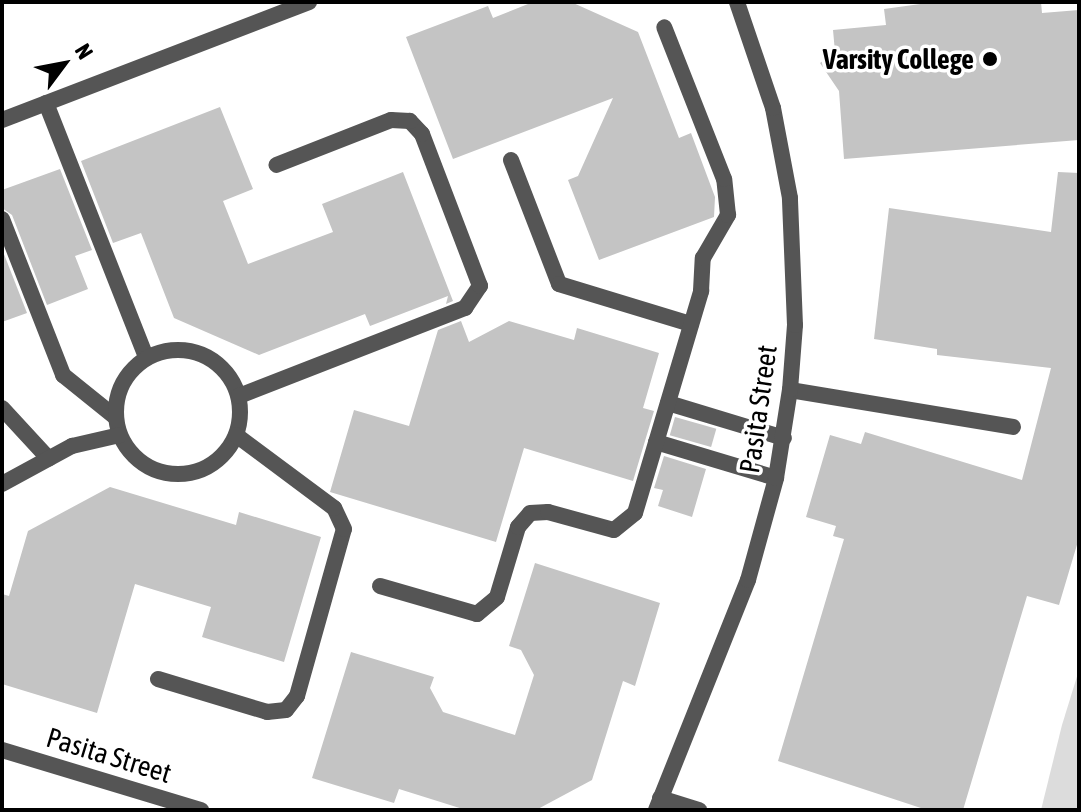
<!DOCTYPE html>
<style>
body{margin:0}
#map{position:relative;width:1081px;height:812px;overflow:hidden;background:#fff;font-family:"Asap Condensed",sans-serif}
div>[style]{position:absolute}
.green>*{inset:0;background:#dcdcdc}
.building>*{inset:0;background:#c4c4c4;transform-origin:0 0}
.service>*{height:16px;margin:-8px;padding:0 8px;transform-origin:8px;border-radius:8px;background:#555}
.service>.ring{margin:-8px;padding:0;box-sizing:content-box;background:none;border:16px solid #555;border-radius:50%}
.minor>*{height:16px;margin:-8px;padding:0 8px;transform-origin:8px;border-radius:8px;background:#555}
.dots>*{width:22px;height:22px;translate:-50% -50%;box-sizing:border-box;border:4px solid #fff;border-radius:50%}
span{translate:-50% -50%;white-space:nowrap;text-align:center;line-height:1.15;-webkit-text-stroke:7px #fff;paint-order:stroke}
.poi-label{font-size:28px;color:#000;font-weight:700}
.right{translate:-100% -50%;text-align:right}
.street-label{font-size:28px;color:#000}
.frame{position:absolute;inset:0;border:4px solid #000;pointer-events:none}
.north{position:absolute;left:24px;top:24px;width:80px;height:80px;-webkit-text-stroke:6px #fff;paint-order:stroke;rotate:58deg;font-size:22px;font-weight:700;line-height:32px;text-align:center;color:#000}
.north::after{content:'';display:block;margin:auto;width:28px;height:36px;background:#000;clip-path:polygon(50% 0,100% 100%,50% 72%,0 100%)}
</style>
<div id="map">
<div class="green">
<i style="clip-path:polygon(1079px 670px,1079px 810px,1041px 810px,1062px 725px)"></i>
</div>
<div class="building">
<i style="clip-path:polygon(533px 2px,571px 2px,638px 32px,679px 138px,691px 133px,715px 197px,714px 217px,599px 260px,568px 180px,578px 176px,613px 98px,453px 159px,406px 37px,488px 6px,493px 18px)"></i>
<i style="clip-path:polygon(935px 2px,1041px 2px,1042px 13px,1079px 10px,1079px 140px,844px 159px,839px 91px,820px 63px,835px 52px,833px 30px,886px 25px,884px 9px)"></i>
<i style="clip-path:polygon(220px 107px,253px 189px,223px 201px,248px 264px,333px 232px,322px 204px,403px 172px,453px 301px,446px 304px,448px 296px,370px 326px,365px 314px,259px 355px,174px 318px,141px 233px,113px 243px,81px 161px)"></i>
<i style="clip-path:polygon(60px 169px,92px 250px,75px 256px,88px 289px,47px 305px,12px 215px,2px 208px,2px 190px)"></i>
<i style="clip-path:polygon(1058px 172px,1079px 173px,1079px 538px,1059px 605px,1027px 596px,963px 810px,927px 810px,778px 761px,844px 539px,833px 536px,836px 526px,806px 517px,830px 435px,861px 444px,865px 432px,1022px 480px,1051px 368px,937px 355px,937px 349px,874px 339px,889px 208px,1051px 232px)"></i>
<i style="clip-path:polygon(2px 249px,27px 313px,2px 322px)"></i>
<i style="clip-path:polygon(461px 321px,469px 342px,509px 321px,574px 340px,577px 328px,659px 353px,643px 408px,654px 411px,633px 481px,524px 448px,496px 542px,330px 492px,354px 410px,409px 426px,438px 330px)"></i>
<i style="left:675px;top:417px;width:43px;height:19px;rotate:16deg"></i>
<i style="clip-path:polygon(664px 456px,706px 469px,692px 517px,658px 506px,663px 490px,654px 488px)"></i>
<i style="clip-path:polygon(110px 487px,236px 525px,239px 512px,321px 537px,284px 662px,202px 637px,211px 607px,135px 584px,97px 713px,2px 684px,2px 594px,9px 596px,28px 531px)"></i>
<i style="clip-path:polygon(535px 563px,660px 603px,635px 686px,623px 681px,592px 780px,536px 810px,466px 810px,399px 789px,394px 803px,312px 778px,351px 652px,434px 677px,430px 688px,443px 712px,515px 735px,534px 675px,521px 650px,509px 646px)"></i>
</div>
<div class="service">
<i style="left:46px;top:103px;width:273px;rotate:68.5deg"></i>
<i style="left:511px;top:160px;width:133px;rotate:68.8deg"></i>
<i style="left:559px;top:284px;width:138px;rotate:16.9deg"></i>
<i style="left:2px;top:219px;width:168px;rotate:68.6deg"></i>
<i style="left:63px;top:375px;width:67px;rotate:38.9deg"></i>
<i class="ring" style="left:116px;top:350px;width:108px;height:108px"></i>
<i style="left:790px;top:390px;width:226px;rotate:9.4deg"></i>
<i style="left:239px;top:396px;width:243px;rotate:-21.3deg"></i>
<i style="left:465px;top:308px;width:27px;rotate:-56deg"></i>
<i style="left:480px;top:286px;width:163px;rotate:-110.9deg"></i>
<i style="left:422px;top:134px;width:18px;rotate:-133deg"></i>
<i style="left:410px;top:121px;width:19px;rotate:-177deg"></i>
<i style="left:391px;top:120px;width:123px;rotate:158.6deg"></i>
<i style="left:668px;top:403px;width:121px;rotate:16.8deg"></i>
<i style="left:2px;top:408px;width:69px;rotate:47.3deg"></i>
<i style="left:656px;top:442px;width:125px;rotate:16.7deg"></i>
<i style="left:2px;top:484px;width:80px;rotate:-28.5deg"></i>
<i style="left:72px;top:446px;width:49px;rotate:-12.9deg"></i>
<i style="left:380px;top:586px;width:101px;rotate:16.1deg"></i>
<i style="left:477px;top:614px;width:26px;rotate:-40deg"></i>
<i style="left:497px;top:597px;width:73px;rotate:-73.3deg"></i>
<i style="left:518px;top:527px;width:18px;rotate:-49deg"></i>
<i style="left:530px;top:513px;width:18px;rotate:-3deg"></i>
<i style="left:548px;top:512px;width:68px;rotate:15.3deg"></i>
<i style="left:614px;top:530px;width:27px;rotate:-39deg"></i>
<i style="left:635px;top:513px;width:232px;rotate:-73.4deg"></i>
<i style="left:701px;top:291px;width:33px;rotate:-87deg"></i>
<i style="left:703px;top:258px;width:50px;rotate:-59.8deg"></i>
<i style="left:728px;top:215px;width:36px;rotate:-96deg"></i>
<i style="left:724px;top:179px;width:163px;rotate:-111.5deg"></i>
<i style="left:158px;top:679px;width:114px;rotate:16.8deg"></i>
<i style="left:267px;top:712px;width:19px;rotate:-6deg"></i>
<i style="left:286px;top:710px;width:18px;rotate:-52deg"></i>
<i style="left:297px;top:696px;width:173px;rotate:-74.3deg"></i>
<i style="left:344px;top:529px;width:23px;rotate:-115deg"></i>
<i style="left:334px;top:508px;width:122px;rotate:-143.3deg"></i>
<i style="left:660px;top:798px;width:41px;rotate:17.1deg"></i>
</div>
<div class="minor">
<i style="left:2px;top:120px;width:329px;rotate:-21deg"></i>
<i style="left:2px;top:750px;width:208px;rotate:16.8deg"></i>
<i style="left:656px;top:810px;width:248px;rotate:-68.2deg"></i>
<i style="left:748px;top:580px;width:106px;rotate:-74.6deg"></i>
<i style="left:776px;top:478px;width:89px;rotate:-81deg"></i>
<i style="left:790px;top:390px;width:65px;rotate:-85.6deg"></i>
<i style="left:795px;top:325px;width:127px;rotate:-92.3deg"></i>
<i style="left:790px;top:198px;width:92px;rotate:-100.7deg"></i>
<i style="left:773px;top:108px;width:112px;rotate:-108.8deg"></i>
</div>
<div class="dots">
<i style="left:990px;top:59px;background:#000"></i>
</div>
<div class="poi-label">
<span class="right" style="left:974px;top:59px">Varsity College</span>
</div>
<div class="street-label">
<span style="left:758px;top:409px;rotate:-82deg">Pasita Street</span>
<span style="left:109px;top:755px;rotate:17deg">Pasita Street</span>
</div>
<div class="frame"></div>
<div class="north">N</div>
</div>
